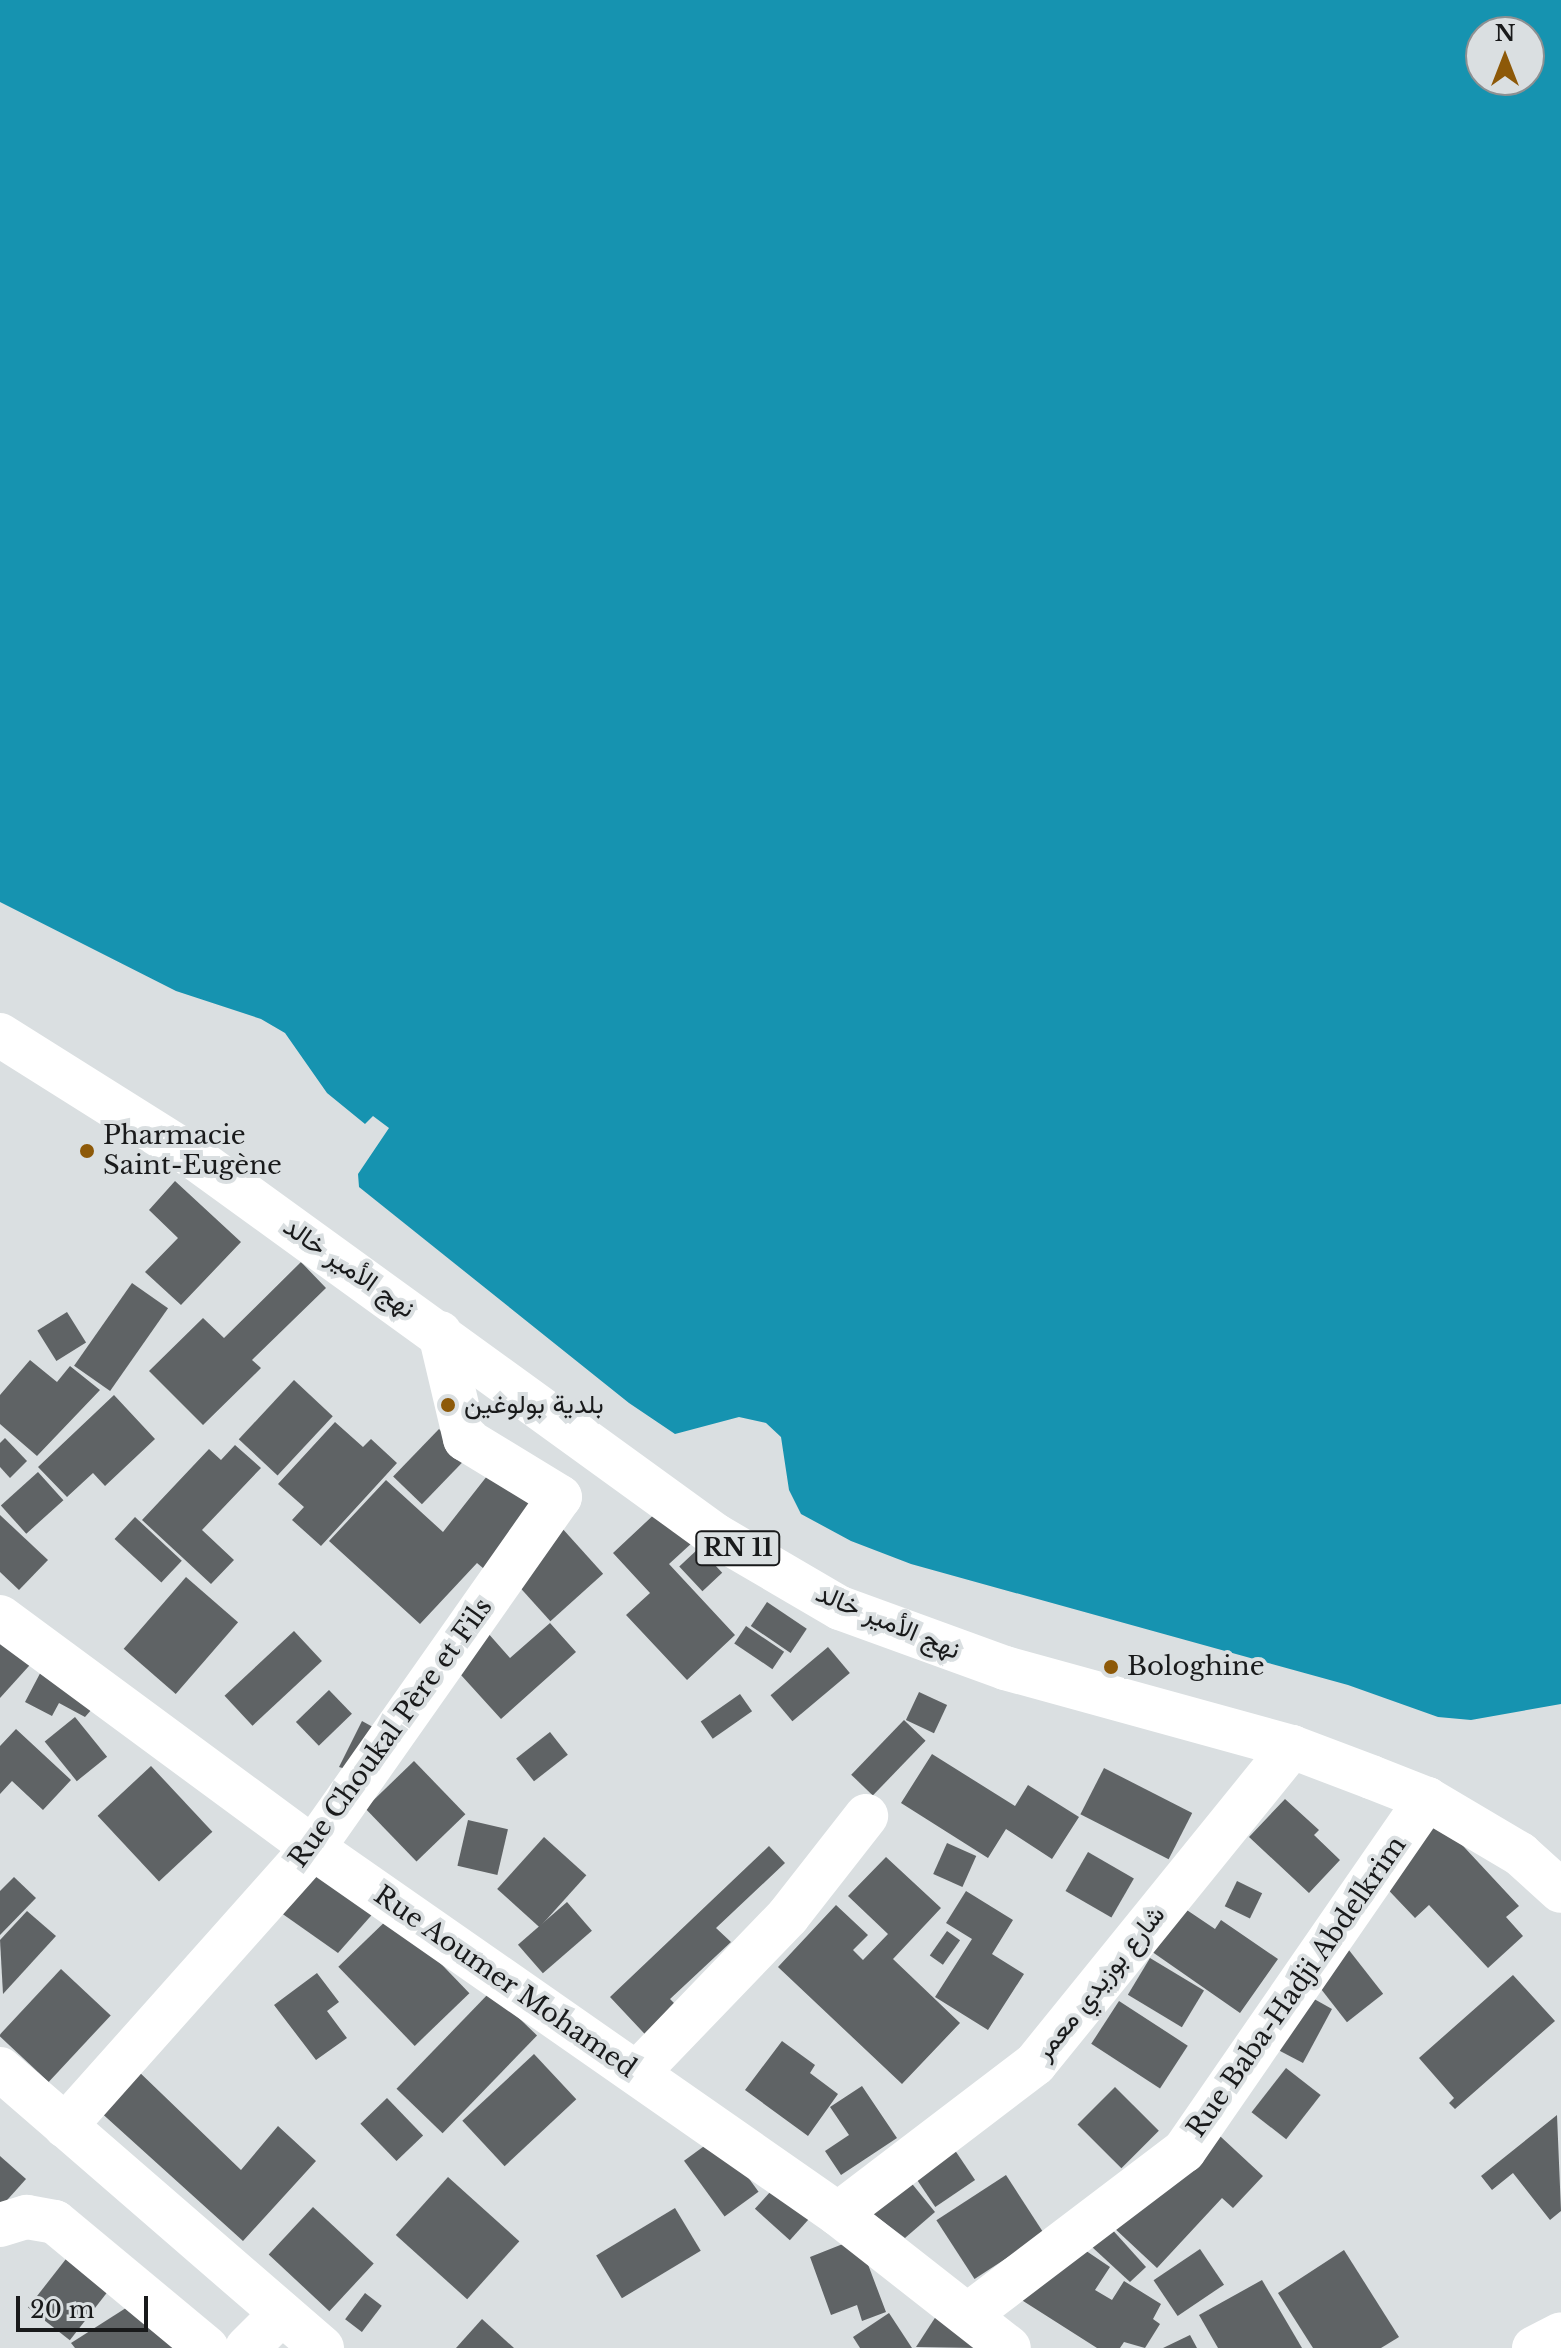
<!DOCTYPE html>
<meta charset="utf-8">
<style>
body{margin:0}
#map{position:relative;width:1561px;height:2348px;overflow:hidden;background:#dadfe1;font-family:"Libre Baskerville",Vazirmatn,serif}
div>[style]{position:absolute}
.water>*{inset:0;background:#1693b0}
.building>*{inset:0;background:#5f6365;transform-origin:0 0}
.minor>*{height:44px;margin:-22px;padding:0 22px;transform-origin:22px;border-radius:22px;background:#fff}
.secondary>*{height:44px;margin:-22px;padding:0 22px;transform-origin:22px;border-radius:22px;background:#fff}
.primary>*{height:44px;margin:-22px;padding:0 22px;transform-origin:22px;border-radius:22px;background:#fff}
.dots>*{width:22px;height:22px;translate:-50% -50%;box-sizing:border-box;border:4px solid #dadfe1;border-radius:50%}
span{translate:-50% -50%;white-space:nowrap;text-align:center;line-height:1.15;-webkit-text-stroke:8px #dadfe1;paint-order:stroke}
.shield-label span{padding:2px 6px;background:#dadfe1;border:2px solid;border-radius:6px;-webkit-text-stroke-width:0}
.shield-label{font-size:24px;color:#191a1b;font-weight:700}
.poi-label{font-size:26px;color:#191a1b}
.left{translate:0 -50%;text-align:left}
.street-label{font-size:26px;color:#191a1b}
.north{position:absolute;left:1465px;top:16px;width:80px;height:80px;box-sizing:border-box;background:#dadfe1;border:2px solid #8d9092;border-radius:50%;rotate:0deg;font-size:22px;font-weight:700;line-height:32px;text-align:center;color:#191a1b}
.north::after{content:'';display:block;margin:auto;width:28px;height:36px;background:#8d5908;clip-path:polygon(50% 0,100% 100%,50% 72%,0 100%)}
.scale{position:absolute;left:16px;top:2296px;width:132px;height:36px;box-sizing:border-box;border:4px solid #191a1b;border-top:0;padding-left:10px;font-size:24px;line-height:28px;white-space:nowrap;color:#191a1b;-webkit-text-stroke:6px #dadfe1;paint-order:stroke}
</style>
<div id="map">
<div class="water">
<i style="clip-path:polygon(evenodd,0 0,1561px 0,1561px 1704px,1471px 1720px,1438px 1717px,1348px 1685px,911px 1564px,851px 1541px,801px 1514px,789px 1490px,781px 1437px,766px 1423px,739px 1417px,675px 1434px,629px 1403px,359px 1187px,358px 1174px,389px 1128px,373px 1116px,365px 1124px,327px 1093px,285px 1033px,261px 1019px,176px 991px,0 902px,0 0,1481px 32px,1529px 32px,1529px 80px,1481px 80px,1481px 32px)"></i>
</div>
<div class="building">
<i style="clip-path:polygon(175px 1181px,241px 1242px,181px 1305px,145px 1272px,178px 1238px,149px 1210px)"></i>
<i style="clip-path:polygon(301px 1262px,326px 1288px,252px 1360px,261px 1368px,203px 1425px,149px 1371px,203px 1318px,224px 1338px)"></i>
<i style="left:132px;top:1283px;width:44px;height:101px;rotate:35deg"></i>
<i style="left:67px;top:1312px;width:36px;height:35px;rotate:58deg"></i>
<i style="clip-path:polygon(30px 1360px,57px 1382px,70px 1366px,100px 1390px,37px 1456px,0 1424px,0 1395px)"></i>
<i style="left:294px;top:1380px;width:53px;height:81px;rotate:43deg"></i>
<i style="clip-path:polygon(114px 1395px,155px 1439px,105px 1486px,93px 1473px,67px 1497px,38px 1467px)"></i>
<i style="clip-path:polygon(335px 1422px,363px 1447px,371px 1439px,397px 1463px,321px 1546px,292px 1520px,304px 1507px,278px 1484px)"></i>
<i style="left:439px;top:1429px;width:40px;height:66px;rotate:44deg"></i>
<i style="clip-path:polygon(5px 1438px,27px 1461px,10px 1478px,0 1467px,0 1443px)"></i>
<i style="clip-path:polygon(235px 1445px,261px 1468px,202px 1530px,234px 1560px,211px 1584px,142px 1520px,209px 1449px,221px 1460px)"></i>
<i style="clip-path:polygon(491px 1471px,544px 1501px,490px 1574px,477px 1563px,420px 1624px,329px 1541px,386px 1480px,443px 1532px)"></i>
<i style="left:38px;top:1472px;width:38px;height:50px;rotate:48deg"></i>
<i style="clip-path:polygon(661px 1508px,693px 1542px,669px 1564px,735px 1635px,687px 1680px,626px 1615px,650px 1593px,613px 1553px)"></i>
<i style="clip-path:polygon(0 1515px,48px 1560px,19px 1590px,0 1572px)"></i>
<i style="left:135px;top:1517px;width:64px;height:30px;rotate:43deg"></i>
<i style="left:561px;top:1527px;width:63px;height:71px;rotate:48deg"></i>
<i style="left:699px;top:1548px;width:34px;height:27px;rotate:47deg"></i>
<i style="left:186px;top:1577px;width:69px;height:95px;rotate:41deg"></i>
<i style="left:767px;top:1602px;width:48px;height:29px;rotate:34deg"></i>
<i style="clip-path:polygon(550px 1623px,576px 1652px,501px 1719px,451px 1664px,487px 1632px,510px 1658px)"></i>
<i style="left:746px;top:1626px;width:46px;height:21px;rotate:34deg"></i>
<i style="left:294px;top:1631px;width:41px;height:95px;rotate:47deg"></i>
<i style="clip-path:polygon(0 1636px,38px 1656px,0 1698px)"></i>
<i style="left:828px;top:1647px;width:34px;height:75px;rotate:50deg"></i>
<i style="clip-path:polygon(46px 1662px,100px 1700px,85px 1717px,59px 1703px,52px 1716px,25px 1702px)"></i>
<i style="left:329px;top:1690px;width:33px;height:46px;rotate:46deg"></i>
<i style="left:919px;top:1692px;width:31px;height:31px;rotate:25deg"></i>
<i style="left:740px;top:1694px;width:21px;height:48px;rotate:55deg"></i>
<i style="left:75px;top:1717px;width:51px;height:39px;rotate:51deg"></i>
<i style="left:904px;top:1720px;width:30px;height:76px;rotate:44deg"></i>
<i style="clip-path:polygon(362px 1721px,382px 1732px,356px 1772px,339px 1767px)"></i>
<i style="clip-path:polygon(16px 1729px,71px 1780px,43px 1810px,12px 1781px,0 1794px,0 1746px)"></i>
<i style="left:550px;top:1732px;width:29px;height:43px;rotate:52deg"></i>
<i style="clip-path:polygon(932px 1754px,1015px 1806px,1028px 1785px,1079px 1817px,1052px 1859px,1006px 1829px,988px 1858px,901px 1803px)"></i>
<i style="left:414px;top:1761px;width:74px;height:68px;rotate:46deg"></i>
<i style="left:151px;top:1766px;width:90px;height:73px;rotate:47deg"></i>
<i style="left:1104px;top:1768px;width:99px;height:52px;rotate:27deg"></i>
<i style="clip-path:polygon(1285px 1799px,1319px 1830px,1314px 1835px,1340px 1860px,1309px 1893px,1249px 1837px)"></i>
<i style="clip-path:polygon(1438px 1819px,1519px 1906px,1506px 1917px,1523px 1936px,1488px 1968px,1429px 1905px,1415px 1918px,1376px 1877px)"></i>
<i style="left:468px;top:1820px;width:41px;height:47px;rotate:13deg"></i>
<i style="left:544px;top:1837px;width:57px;height:70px;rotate:42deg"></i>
<i style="left:947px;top:1843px;width:32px;height:34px;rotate:24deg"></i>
<i style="clip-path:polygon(769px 1846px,785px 1863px,716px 1928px,731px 1942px,670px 1999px,687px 2016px,656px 2046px,610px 1997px)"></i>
<i style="left:1088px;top:1852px;width:53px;height:45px;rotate:30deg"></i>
<i style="clip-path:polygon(886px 1857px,941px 1908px,893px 1959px,960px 2023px,902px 2084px,778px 1967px,836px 1905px,868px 1935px,853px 1950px,863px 1960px,888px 1934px,848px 1896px)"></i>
<i style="clip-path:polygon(315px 1860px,377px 1909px,338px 1953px,267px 1903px)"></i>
<i style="clip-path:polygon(14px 1877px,36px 1898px,0 1935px,0 1891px)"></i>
<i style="left:1237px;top:1881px;width:28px;height:28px;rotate:26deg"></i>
<i style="clip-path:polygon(966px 1891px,1013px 1920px,992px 1954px,1024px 1974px,988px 2030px,935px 1997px,972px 1939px,946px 1923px)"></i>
<i style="clip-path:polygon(1169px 1898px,1215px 1929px,1221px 1920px,1278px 1959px,1240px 2013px,1138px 1942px)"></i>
<i style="left:567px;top:1902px;width:38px;height:65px;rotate:49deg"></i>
<i style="clip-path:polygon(27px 1911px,56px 1936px,3px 1994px,0 1940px)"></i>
<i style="left:393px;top:1914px;width:110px;height:76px;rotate:46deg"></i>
<i style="left:947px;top:1931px;width:16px;height:30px;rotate:35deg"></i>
<i style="left:1345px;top:1945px;width:62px;height:46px;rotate:52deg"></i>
<i style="left:1150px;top:1958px;width:63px;height:43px;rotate:31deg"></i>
<i style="left:61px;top:1969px;width:68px;height:91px;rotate:43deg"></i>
<i style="clip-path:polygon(317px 1973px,339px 2002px,327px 2011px,347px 2038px,316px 2060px,274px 2005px)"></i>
<i style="clip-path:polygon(1513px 1975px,1555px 2021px,1455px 2109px,1449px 2103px,1454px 2098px,1419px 2058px)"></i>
<i style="clip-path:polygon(1291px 1986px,1332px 2009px,1303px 2063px,1255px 2038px)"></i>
<i style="left:491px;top:1991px;width:64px;height:136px;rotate:44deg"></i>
<i style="left:1119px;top:2001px;width:82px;height:51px;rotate:33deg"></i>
<i style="clip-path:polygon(782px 2041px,815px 2065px,810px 2073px,838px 2094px,808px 2136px,745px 2090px)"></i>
<i style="left:534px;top:2054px;width:62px;height:98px;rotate:47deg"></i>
<i style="clip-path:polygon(135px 2068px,241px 2170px,278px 2126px,316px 2161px,243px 2241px,97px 2109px)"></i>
<i style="left:1286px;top:2068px;width:44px;height:56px;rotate:38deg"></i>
<i style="clip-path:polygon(862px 2086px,897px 2138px,841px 2175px,825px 2151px,849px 2135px,830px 2107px)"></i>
<i style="left:1115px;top:2087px;width:62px;height:53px;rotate:45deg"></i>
<i style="left:387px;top:2098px;width:52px;height:37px;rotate:46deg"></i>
<i style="clip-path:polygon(1557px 2115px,1561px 2211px,1550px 2220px,1513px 2173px,1492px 2190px,1481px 2176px)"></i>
<i style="clip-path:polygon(1207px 2124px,1263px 2176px,1233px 2208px,1222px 2198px,1157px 2268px,1112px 2226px)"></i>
<i style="left:718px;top:2136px;width:69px;height:42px;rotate:54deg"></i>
<i style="left:946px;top:2137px;width:52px;height:48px;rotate:56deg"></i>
<i style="clip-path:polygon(0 2156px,26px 2179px,0 2208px)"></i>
<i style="left:1006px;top:2175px;width:70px;height:83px;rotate:57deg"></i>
<i style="left:448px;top:2177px;width:96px;height:78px;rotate:42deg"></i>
<i style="clip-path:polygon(909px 2180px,935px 2212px,905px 2238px,873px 2214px)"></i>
<i style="left:779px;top:2182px;width:47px;height:36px;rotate:42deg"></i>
<i style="left:313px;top:2207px;width:83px;height:65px;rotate:43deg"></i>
<i style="left:675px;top:2208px;width:50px;height:92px;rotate:59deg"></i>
<i style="clip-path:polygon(1100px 2216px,1146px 2267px,1130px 2282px,1079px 2235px)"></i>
<i style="clip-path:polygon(1064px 2236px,1110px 2267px,1095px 2290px,1112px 2300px,1124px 2281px,1161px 2304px,1153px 2319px,1160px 2324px,1145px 2348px,1124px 2342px,1120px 2348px,1097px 2348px,1020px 2299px)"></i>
<i style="clip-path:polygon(858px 2238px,886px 2312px,862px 2321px,857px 2305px,831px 2315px,810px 2257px)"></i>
<i style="left:1200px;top:2249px;width:43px;height:56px;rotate:56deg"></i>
<i style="left:73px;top:2250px;width:53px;height:73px;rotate:38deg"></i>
<i style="clip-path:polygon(1344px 2250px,1399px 2337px,1381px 2348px,1313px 2348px,1278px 2293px)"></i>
<i style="clip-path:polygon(1262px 2280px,1302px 2348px,1218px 2348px,1199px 2315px)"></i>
<i style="left:365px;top:2293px;width:21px;height:33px;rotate:37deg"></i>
<i style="clip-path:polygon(140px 2299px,175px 2348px,75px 2348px,71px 2343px)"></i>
<i style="clip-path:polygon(942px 2307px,976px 2348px,916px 2347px)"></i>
<i style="clip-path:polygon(889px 2313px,912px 2348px,860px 2348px,853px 2337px)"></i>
<i style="clip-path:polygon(482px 2319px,514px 2348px,456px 2348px)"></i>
<i style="clip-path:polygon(1190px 2335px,1197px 2348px,1163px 2348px)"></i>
</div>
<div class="minor">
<i style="left:0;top:1617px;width:389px;rotate:36.4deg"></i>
<i style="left:313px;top:1848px;width:640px;rotate:34.88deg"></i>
<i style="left:838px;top:2214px;width:217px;rotate:38.1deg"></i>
<i style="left:637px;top:2073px;width:218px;rotate:-46.1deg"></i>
<i style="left:788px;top:1916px;width:127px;rotate:-52deg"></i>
<i style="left:65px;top:2126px;width:373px;rotate:-48.3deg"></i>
<i style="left:313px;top:1848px;width:429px;rotate:-54.9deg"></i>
<i style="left:560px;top:1497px;width:111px;rotate:-148.6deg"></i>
<i style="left:465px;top:1439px;width:109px;rotate:-103.3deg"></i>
<i style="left:838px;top:2214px;width:248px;rotate:-37.3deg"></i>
<i style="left:1035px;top:2064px;width:408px;rotate:-51deg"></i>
<i style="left:0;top:2225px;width:28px;rotate:-17deg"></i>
<i style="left:27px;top:2217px;width:28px;rotate:10deg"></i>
<i style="left:55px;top:2222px;width:197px;rotate:39.7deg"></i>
<i style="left:969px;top:2314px;width:270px;rotate:-37.2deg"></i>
<i style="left:1184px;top:2151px;width:428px;rotate:-55.4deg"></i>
<i style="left:247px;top:2348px;width:49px;rotate:-45deg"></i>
<i style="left:1534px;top:2348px;width:30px;rotate:-27deg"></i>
</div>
<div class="secondary">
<i style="left:0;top:2069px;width:426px;rotate:40.9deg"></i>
</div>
<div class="primary">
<i style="left:0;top:1035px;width:227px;rotate:32.2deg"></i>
<i style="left:192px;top:1156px;width:646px;rotate:35.93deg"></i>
<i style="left:715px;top:1535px;width:145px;rotate:30.3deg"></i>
<i style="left:840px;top:1608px;width:176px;rotate:20deg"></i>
<i style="left:1005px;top:1668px;width:298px;rotate:15.4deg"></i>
<i style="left:1292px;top:1747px;width:85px;rotate:20.8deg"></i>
<i style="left:1371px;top:1777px;width:60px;rotate:21.4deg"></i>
<i style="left:1427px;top:1799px;width:108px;rotate:30.6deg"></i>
<i style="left:1520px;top:1854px;width:55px;rotate:42.1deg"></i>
</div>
<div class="dots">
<i style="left:87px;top:1151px;background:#8d5908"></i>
<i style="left:448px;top:1405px;background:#8d5908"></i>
<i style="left:1111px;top:1667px;background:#8d5908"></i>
</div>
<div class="shield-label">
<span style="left:738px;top:1548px">RN 11</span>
</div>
<div class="poi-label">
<span class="left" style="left:103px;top:1151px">Pharmacie<br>Saint-Eugène</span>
<span class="left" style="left:464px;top:1405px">بلدية بولوغين</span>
<span class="left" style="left:1127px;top:1667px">Bologhine</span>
</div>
<div class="street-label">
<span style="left:349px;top:1268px;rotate:35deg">نهج الأمير خالد</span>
<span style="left:888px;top:1622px;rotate:23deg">نهج الأمير خالد</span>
<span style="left:391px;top:1733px;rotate:-54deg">Rue Choukal Père et Fils</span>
<span style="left:505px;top:1982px;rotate:35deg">Rue Aoumer Mohamed</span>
<span style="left:1100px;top:1983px;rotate:-51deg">شارع بوزيدي معمر</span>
<span style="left:1297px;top:1987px;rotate:-55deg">Rue Baba-Hadji Abdelkrim</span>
</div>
<div class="north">N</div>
<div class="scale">20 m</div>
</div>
